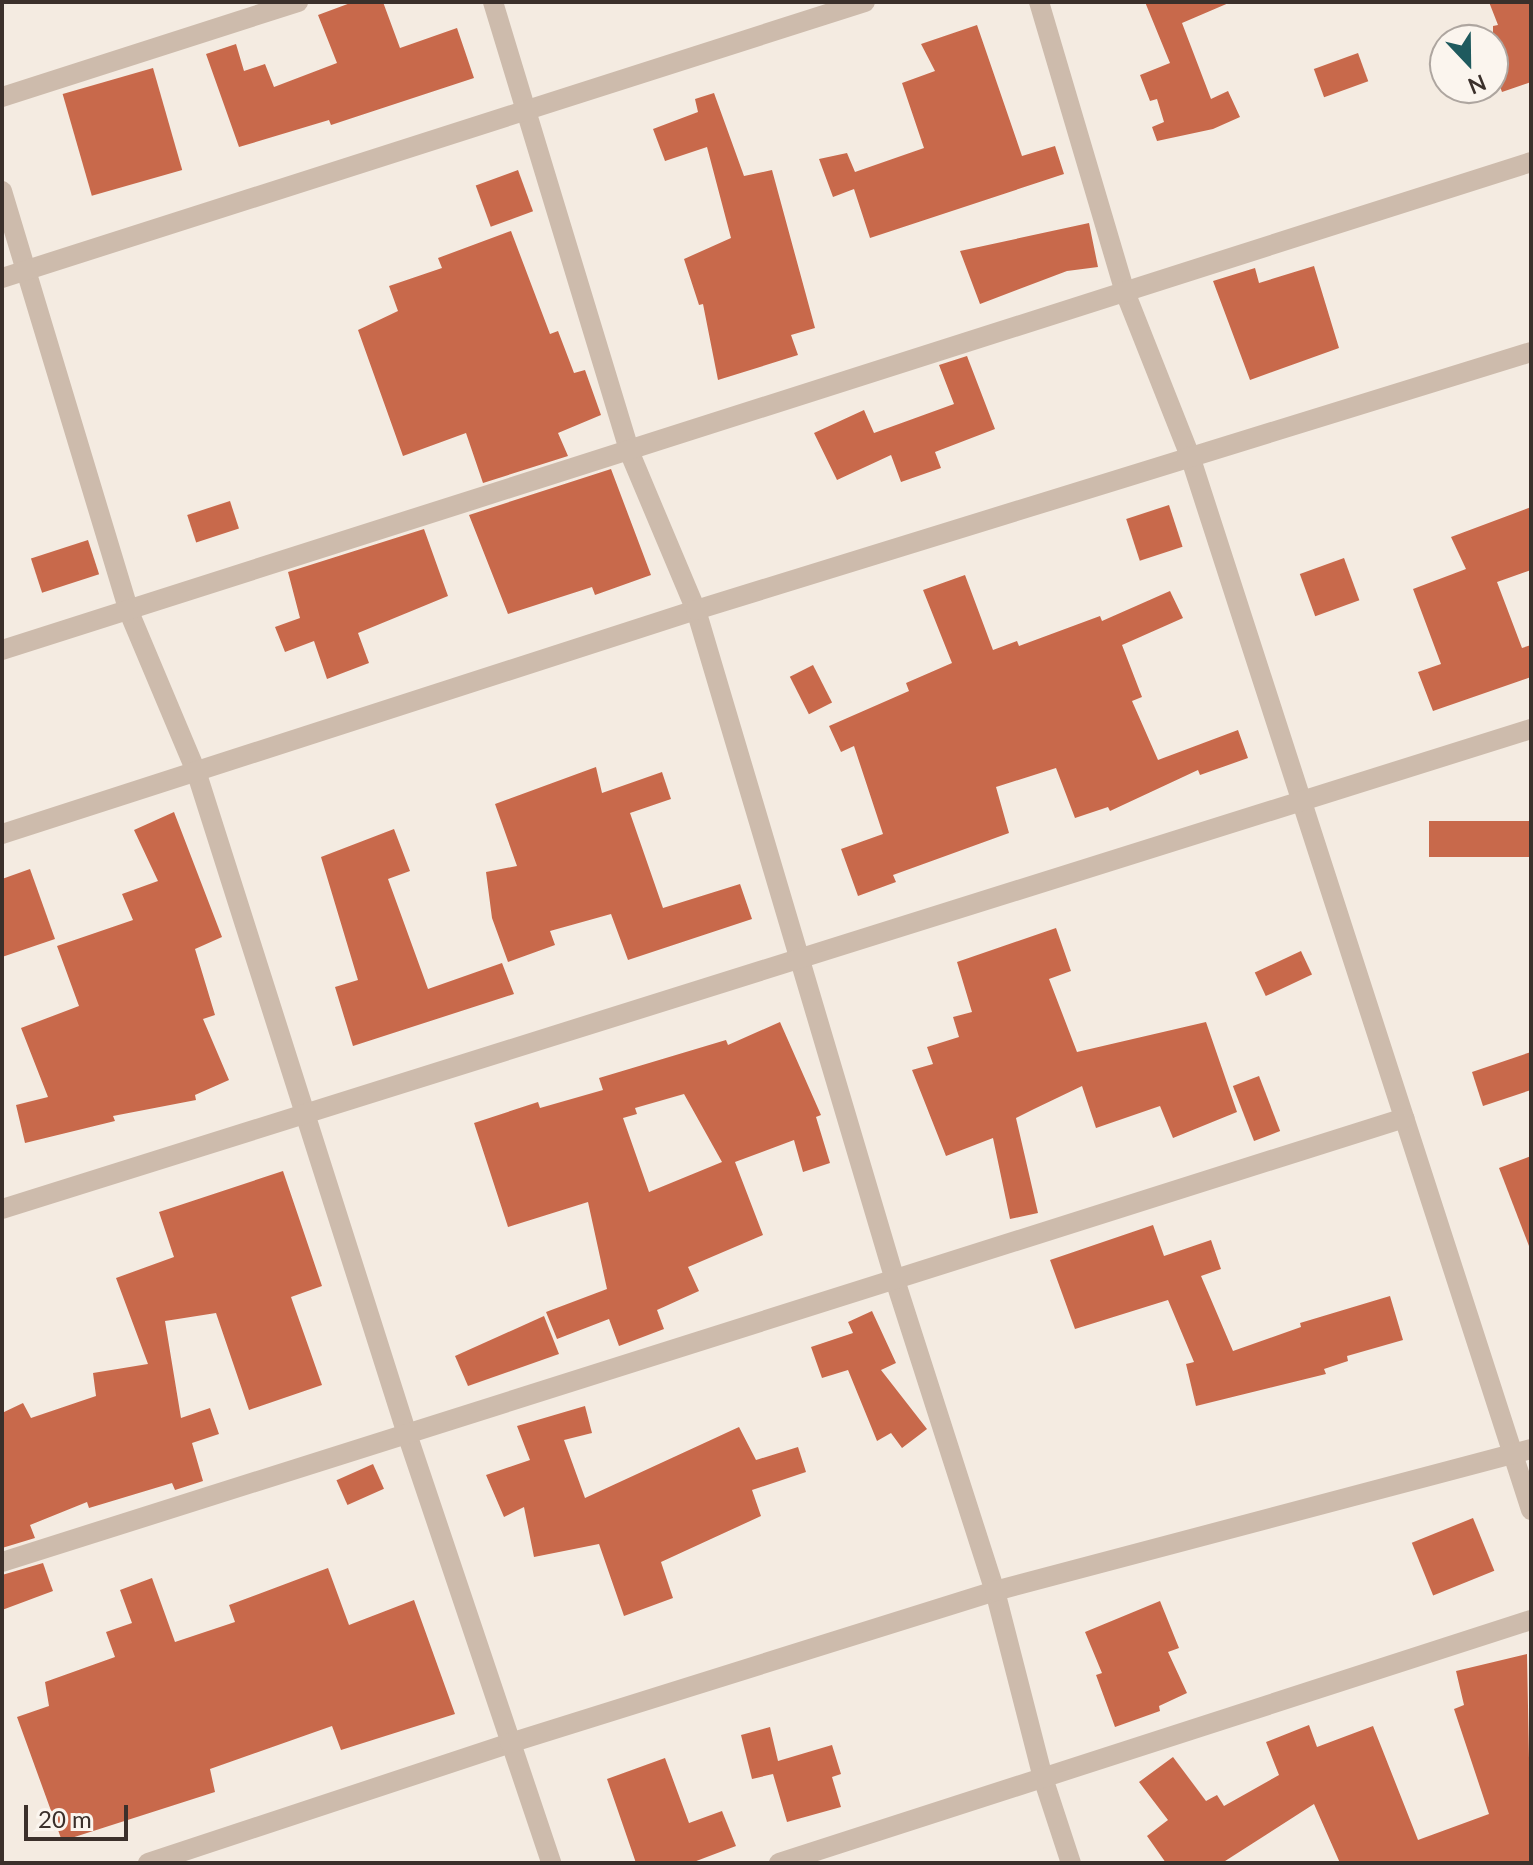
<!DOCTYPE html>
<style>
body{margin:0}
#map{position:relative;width:1533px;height:1865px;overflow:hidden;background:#f4ebe1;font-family:Lato,sans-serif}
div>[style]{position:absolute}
.building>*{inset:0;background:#c8694b;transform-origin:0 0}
.street>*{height:20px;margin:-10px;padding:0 10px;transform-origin:10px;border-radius:10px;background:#cdbbac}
span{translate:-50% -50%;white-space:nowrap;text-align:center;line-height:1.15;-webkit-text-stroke:6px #fbf5ee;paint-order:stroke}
.frame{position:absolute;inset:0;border:4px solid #3b302b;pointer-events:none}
.north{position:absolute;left:1429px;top:24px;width:80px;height:80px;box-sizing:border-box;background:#fbf5ee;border:2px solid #aea6a0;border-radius:50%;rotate:158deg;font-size:22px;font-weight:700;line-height:32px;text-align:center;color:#3b302b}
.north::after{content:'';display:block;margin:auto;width:28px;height:36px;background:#1f5a5e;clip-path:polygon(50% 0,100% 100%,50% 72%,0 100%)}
.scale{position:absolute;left:24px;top:1805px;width:104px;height:36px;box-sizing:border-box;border:4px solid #3b302b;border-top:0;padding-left:10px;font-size:24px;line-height:28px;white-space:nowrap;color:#3b302b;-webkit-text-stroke:6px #fbf5ee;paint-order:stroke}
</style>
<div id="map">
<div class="building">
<i style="clip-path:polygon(353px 2px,383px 2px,400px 48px,457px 28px,474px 78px,331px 125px,329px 120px,239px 147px,206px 54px,236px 44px,244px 71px,265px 64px,274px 87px,337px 63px,318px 15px)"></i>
<i style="clip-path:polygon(1145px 2px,1231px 2px,1182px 23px,1211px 99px,1228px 91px,1240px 117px,1213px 129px,1157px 141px,1152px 127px,1164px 122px,1157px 99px,1150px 101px,1140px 75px,1170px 63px)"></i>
<i style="clip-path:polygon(1489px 2px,1531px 2px,1531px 82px,1502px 92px,1493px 68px,1493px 26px,1498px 25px)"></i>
<i style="clip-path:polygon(977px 25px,1022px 156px,1055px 146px,1064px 174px,870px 238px,854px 189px,833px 197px,819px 159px,847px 153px,855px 172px,924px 148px,902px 83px,935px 71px,921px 44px)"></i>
<i style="left:1358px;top:53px;width:30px;height:47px;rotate:70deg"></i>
<i style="left:153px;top:68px;width:106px;height:94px;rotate:74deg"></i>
<i style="clip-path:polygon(714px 93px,744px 176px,772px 170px,815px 328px,791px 335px,798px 355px,718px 380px,703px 304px,699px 305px,684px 259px,731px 238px,707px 147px,665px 161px,653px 129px,698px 112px,695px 99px)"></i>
<i style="left:518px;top:170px;width:44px;height:45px;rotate:70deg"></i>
<i style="clip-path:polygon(1089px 223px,1098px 267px,1067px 271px,980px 304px,960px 251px)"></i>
<i style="clip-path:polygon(511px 231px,550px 334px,558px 331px,574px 373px,585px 370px,601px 415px,558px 433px,568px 456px,483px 483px,466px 433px,403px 456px,358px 330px,398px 311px,389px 286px,442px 268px,438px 258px)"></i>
<i style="clip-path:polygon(1314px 266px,1339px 348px,1250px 380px,1213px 281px,1255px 268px,1259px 283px)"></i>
<i style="clip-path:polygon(967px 356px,995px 429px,935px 452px,941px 468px,901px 482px,891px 455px,837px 480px,814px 433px,864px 410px,874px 433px,954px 404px,939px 365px)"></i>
<i style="clip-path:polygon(611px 469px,651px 575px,595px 595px,592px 587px,508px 614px,469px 515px)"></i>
<i style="left:230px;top:501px;width:29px;height:45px;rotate:72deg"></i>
<i style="left:1169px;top:505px;width:44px;height:45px;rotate:72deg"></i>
<i style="clip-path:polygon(1531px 507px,1531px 570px,1497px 582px,1522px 648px,1531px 645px,1531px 677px,1433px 711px,1418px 672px,1441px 664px,1413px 589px,1466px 569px,1451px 537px)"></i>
<i style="clip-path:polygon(424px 529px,448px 596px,358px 633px,369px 663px,327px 679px,314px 641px,285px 652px,275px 627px,300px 618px,288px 572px)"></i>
<i style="left:88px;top:540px;width:36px;height:60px;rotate:72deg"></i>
<i style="left:1344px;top:558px;width:45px;height:47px;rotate:70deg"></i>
<i style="clip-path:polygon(965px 575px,993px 650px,1017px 641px,1019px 646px,1100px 616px,1102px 621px,1170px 591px,1183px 618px,1122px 645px,1142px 697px,1132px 701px,1158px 760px,1238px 730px,1248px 758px,1200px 775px,1198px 770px,1110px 811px,1108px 807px,1075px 818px,1056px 768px,996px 787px,1009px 833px,893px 875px,896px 882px,858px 896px,841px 849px,883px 834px,854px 746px,841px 752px,829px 726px,909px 691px,906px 683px,952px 663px,923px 590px)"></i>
<i style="left:813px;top:665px;width:42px;height:26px;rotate:63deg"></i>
<i style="clip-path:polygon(596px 767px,602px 793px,662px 772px,671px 799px,630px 813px,663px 908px,740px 884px,752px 919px,628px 960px,611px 914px,550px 931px,555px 945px,508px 962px,492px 918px,486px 872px,517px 866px,495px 804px)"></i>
<i style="clip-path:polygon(174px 812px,222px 937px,195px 949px,215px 1015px,203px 1019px,229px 1080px,195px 1095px,196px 1100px,113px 1116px,115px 1121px,25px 1143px,16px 1105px,48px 1097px,21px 1028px,79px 1006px,57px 946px,133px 920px,122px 894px,158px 881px,134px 830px)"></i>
<i style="left:1531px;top:821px;width:36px;height:102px;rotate:90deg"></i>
<i style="clip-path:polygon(394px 829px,410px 871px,388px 879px,428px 989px,502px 963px,514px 994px,353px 1046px,335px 987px,358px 980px,321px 857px)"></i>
<i style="clip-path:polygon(30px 869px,55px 939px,2px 957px,2px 879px)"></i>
<i style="clip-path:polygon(1056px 928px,1071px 971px,1049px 979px,1077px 1052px,1206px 1022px,1237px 1112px,1173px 1138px,1160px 1106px,1096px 1128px,1082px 1086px,1034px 1109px,1016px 1118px,1038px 1213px,1010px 1219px,993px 1138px,946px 1156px,912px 1070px,933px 1064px,927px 1047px,959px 1037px,953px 1017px,972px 1012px,957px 962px)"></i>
<i style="left:1301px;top:951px;width:26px;height:51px;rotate:65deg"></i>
<i style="clip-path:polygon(evenodd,780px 1022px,821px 1115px,816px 1117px,830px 1163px,803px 1172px,794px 1140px,735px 1162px,763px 1235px,688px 1267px,699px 1291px,657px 1310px,664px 1329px,619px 1346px,609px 1319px,557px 1339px,546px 1312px,607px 1289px,588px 1202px,508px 1227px,474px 1123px,538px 1102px,540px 1108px,603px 1090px,599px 1078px,726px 1040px,728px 1045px,780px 1022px,684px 1094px,722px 1162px,649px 1192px,623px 1118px,637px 1114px,635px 1108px,684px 1094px)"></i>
<i style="clip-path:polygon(1531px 1052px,1531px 1090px,1483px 1106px,1472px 1072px)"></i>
<i style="left:1259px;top:1076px;width:59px;height:28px;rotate:69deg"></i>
<i style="clip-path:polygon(1531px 1156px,1531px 1246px,1529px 1246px,1499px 1168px)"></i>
<i style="clip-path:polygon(283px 1171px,322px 1286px,291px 1297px,322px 1385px,249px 1410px,216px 1313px,165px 1321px,181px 1418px,210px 1408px,219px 1434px,192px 1443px,203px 1481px,175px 1490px,172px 1483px,89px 1508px,87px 1502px,30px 1525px,35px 1538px,2px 1548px,2px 1413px,23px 1403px,31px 1418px,96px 1396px,93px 1373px,148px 1364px,116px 1278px,174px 1257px,159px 1212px)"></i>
<i style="clip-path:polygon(1153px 1225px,1164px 1256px,1211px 1240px,1221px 1269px,1201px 1276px,1233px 1351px,1301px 1327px,1300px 1323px,1390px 1296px,1403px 1340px,1347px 1356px,1348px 1361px,1324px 1369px,1326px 1374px,1196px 1406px,1186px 1364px,1194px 1362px,1168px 1300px,1075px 1329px,1050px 1260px)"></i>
<i style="clip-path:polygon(872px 1311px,896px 1363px,881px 1370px,927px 1429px,902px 1448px,891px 1433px,877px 1441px,848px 1370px,822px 1378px,811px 1347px,853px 1333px,848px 1322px)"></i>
<i style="clip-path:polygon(544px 1316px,559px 1354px,468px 1386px,455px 1356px)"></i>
<i style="clip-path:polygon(585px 1406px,592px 1433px,564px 1440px,585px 1498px,739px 1427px,756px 1460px,798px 1447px,806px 1472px,752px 1490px,761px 1516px,661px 1562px,673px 1598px,624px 1616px,599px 1544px,534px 1557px,524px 1507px,504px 1517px,486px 1475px,530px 1460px,517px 1426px)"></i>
<i style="left:373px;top:1464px;width:27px;height:40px;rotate:66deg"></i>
<i style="left:1473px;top:1518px;width:57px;height:66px;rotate:68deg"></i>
<i style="clip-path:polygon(43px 1563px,53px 1591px,2px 1610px,2px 1575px)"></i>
<i style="clip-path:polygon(328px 1568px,349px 1625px,414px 1600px,455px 1714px,341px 1750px,332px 1726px,210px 1769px,215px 1792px,62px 1841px,17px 1717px,49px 1706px,45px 1682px,115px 1657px,106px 1632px,132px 1623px,120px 1590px,152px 1578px,175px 1642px,235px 1622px,229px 1605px)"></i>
<i style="clip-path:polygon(1160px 1601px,1179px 1648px,1168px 1652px,1187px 1693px,1159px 1706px,1160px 1711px,1115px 1727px,1096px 1675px,1102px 1673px,1085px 1632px)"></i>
<i style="clip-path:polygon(1527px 1654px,1531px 1863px,1340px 1863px,1314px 1804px,1222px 1863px,1166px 1863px,1147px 1836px,1168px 1820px,1139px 1782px,1173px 1757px,1206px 1801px,1217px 1795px,1224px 1806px,1279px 1775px,1266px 1742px,1309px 1725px,1317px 1747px,1373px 1726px,1418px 1840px,1489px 1814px,1454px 1709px,1464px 1705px,1456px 1671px)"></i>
<i style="clip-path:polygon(770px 1727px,778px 1761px,832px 1745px,841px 1774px,832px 1777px,841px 1807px,787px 1822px,773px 1774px,752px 1779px,741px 1735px)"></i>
<i style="clip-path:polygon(665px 1758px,689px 1823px,722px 1811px,736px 1846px,691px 1863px,636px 1863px,607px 1779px)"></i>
</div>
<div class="street">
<i style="left:493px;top:2px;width:469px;rotate:73.1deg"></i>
<i style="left:629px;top:451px;width:173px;rotate:67.2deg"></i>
<i style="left:696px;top:610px;width:699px;rotate:73.46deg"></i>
<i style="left:895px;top:1280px;width:327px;rotate:72.2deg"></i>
<i style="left:995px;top:1591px;width:193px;rotate:75.6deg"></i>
<i style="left:1043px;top:1778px;width:89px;rotate:71.8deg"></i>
<i style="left:1039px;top:2px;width:302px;rotate:73.5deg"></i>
<i style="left:1125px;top:292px;width:176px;rotate:68.4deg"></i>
<i style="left:1190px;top:456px;width:1108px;rotate:72.07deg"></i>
<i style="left:2px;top:97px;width:311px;rotate:-17.8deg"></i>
<i style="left:2px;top:191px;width:440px;rotate:73.2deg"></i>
<i style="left:129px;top:612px;width:173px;rotate:67.2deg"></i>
<i style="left:196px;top:771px;width:696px;rotate:72.35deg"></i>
<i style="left:407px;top:1434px;width:453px;rotate:71.4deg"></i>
<i style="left:2px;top:278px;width:906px;rotate:-17.74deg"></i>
<i style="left:2px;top:650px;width:1605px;rotate:-17.7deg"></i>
<i style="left:2px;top:834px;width:729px;rotate:-17.89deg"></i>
<i style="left:696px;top:610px;width:874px;rotate:-17.17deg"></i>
<i style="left:2px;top:1209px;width:1603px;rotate:-17.43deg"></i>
<i style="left:2px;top:1562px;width:1471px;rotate:-17.57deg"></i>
<i style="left:148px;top:1863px;width:381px;rotate:-18.3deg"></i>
<i style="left:510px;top:1743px;width:508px;rotate:-17.4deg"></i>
<i style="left:995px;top:1591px;width:554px;rotate:-14.84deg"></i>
<i style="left:779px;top:1863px;width:790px;rotate:-17.91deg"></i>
</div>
<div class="frame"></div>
<div class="north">N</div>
<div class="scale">20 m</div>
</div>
